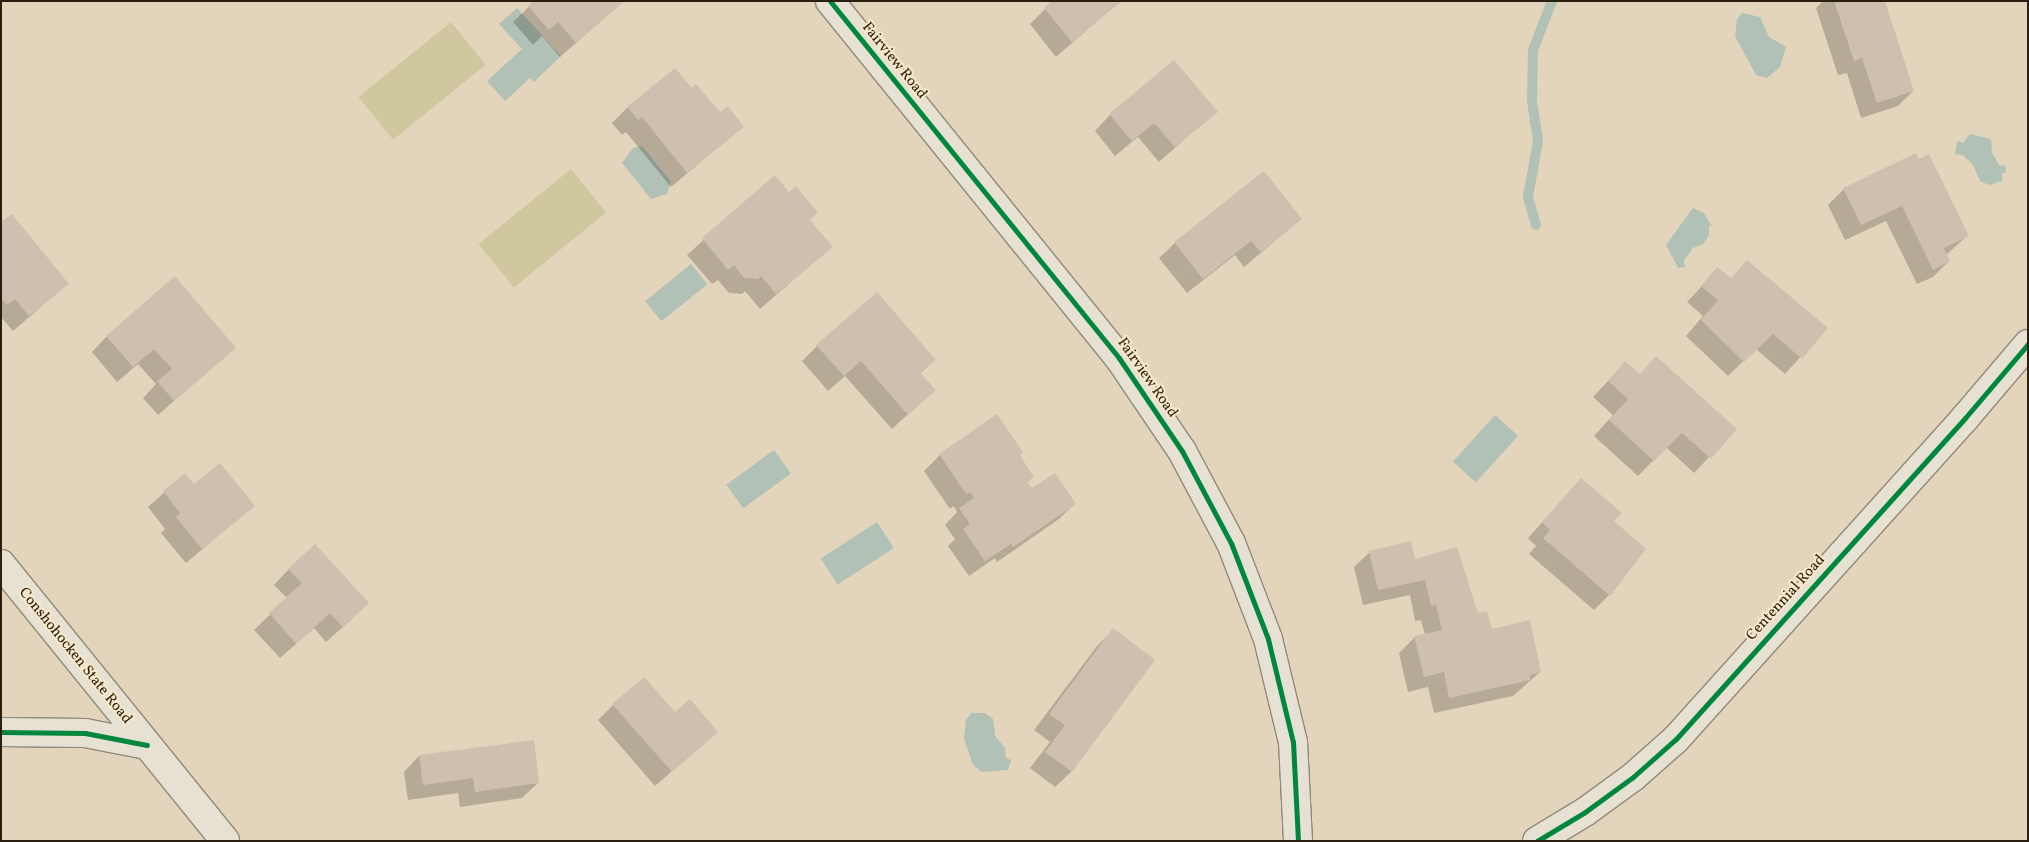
<!DOCTYPE html>
<style>
body{margin:0}
#map{position:relative;width:2029px;height:842px;overflow:hidden;background:#e2d5bc;font-family:Vollkorn,serif}
div>[style]{position:absolute}
.green>*{inset:0;background:#cfc89e;transform-origin:0 0}
.water>*{inset:0;background:#b2c1b5;transform-origin:0 0}
.shadow>*{inset:0;background:#0003}
.stream>*{height:10px;margin:-5px;padding:0 5px;transform-origin:5px;border-radius:5px;background:#b2c1b5}
.building>*{inset:0;background:#cfbfae}
.roads{filter:drop-shadow(1px 0 #918979) drop-shadow(-1px 0 #918979) drop-shadow(0 1px #918979) drop-shadow(0 -1px #918979)}
.street>*{height:28px;margin:-14px;padding:0 14px;transform-origin:14px;border-radius:14px;background:#e7e1d4}
.secondary>*{height:28px;margin:-14px;padding:0 14px;transform-origin:14px;border-radius:14px;background:#e7e1d4}
.cycleway>*{height:5px;margin:-2.5px;padding:0 2.5px;transform-origin:2.5px;border-radius:2.5px;background:#00873e}
span{translate:-50% -50%;white-space:nowrap;text-align:center;line-height:1.15;-webkit-text-stroke:4px #f7e8c9;paint-order:stroke}
.street-label{font-size:15px;color:#291e10}
.frame{position:absolute;inset:0;border:2px solid #291e10;pointer-events:none}
</style>
<div id="map">
<div class="green">
<i style="left:451px;top:22px;width:55px;height:119px;rotate:51deg"></i>
<i style="left:571px;top:169px;width:56px;height:119px;rotate:51deg"></i>
</div>
<div class="water">
<i style="clip-path:polygon(517px 8px,561px 56px,534px 82px,530px 78px,505px 101px,487px 81px,522px 49px,499px 24px)"></i>
<i style="clip-path:polygon(1742px 13px,1760px 17px,1769px 37px,1786px 47px,1780px 67px,1767px 78px,1756px 75px,1735px 36px,1737px 19px)"></i>
<i style="clip-path:polygon(1970px 134px,1991px 139px,1992px 153px,2000px 166px,2005px 165px,2006px 173px,2002px 173px,2002px 181px,1989px 185px,1980px 181px,1973px 165px,1963px 155px,1955px 154px,1957px 141px,1963px 143px)"></i>
<i style="clip-path:polygon(642px 146px,671px 182px,667px 194px,651px 199px,622px 163px,633px 148px)"></i>
<i style="clip-path:polygon(1693px 208px,1704px 213px,1712px 226px,1709px 226px,1709px 235px,1703px 244px,1693px 248px,1684px 260px,1685px 267px,1678px 268px,1666px 245px)"></i>
<i style="left:691px;top:264px;width:26px;height:59px;rotate:51deg"></i>
<i style="left:1495px;top:415px;width:31px;height:63px;rotate:42deg"></i>
<i style="left:774px;top:450px;width:29px;height:59px;rotate:54deg"></i>
<i style="left:877px;top:522px;width:31px;height:67px;rotate:57deg"></i>
<i style="clip-path:polygon(971px 713px,985px 713px,993px 719px,995px 736px,1005px 748px,1006px 758px,1011px 760px,1008px 770px,981px 772px,972px 763px,964px 738px,966px 720px)"></i>
</div>
<div class="shadow">
<i style="clip-path:polygon(535px 1px,624px 1px,560px 57px,542px 36px,533px 45px,513px 22px)"></i>
<i style="clip-path:polygon(1120px 1px,1056px 57px,1030px 24px,1045px 9px)"></i>
<i style="clip-path:polygon(1823px 1px,1884px 1px,1913px 91px,1898px 106px,1861px 118px,1847px 73px,1838px 75px,1816px 8px)"></i>
<i style="clip-path:polygon(691px 90px,720px 114px,742px 127px,671px 187px,626px 132px,622px 135px,612px 123px,628px 107px)"></i>
<i style="clip-path:polygon(1216px 111px,1159px 162px,1138px 137px,1115px 156px,1095px 131px,1110px 115px)"></i>
<i style="clip-path:polygon(1915px 155px,1967px 236px,1946px 255px,1949px 261px,1933px 277px,1917px 284px,1886px 221px,1845px 240px,1828px 205px,1844px 189px)"></i>
<i style="clip-path:polygon(774px 176px,831px 247px,760px 309px,745px 291px,742px 294px,729px 293px,718px 280px,712px 284px,687px 255px)"></i>
<i style="clip-path:polygon(1301px 219px,1244px 267px,1235px 255px,1187px 293px,1159px 258px,1175px 243px)"></i>
<i style="clip-path:polygon(1px 224px,67px 284px,13px 331px,1px 317px)"></i>
<i style="clip-path:polygon(1718px 269px,1730px 279px,1826px 329px,1785px 374px,1756px 349px,1728px 376px,1686px 336px,1703px 316px,1687px 302px)"></i>
<i style="clip-path:polygon(107px 336px,235px 348px,158px 415px,143px 398px,156px 384px,138px 364px,117px 382px,92px 352px)"></i>
<i style="clip-path:polygon(817px 346px,934px 360px,920px 374px,934px 390px,892px 429px,845px 376px,828px 391px,802px 361px)"></i>
<i style="clip-path:polygon(1625px 363px,1639px 375px,1736px 429px,1694px 473px,1666px 447px,1638px 476px,1594px 436px,1613px 415px,1593px 397px)"></i>
<i style="clip-path:polygon(996px 416px,1033px 477px,1027px 483px,1032px 490px,1074px 504px,1059px 519px,997px 562px,995px 558px,969px 576px,948px 546px,955px 539px,945px 525px,957px 512px,954px 506px,950px 509px,924px 471px,940px 455px)"></i>
<i style="clip-path:polygon(185px 474px,194px 486px,253px 506px,186px 563px,161px 533px,165px 529px,148px 507px)"></i>
<i style="clip-path:polygon(1581px 480px,1613px 522px,1609px 595px,1594px 610px,1529px 554px,1536px 546px,1528px 538px)"></i>
<i style="clip-path:polygon(1370px 552px,1414px 561px,1540px 672px,1513px 696px,1434px 713px,1428px 687px,1408px 692px,1399px 653px,1415px 637px,1425px 635px,1421px 620px,1415px 621px,1410px 595px,1363px 605px,1354px 567px)"></i>
<i style="clip-path:polygon(289px 569px,352px 619px,326px 642px,314px 628px,280px 658px,254px 630px,287px 598px,274px 585px)"></i>
<i style="clip-path:polygon(1113px 630px,1153px 660px,1071px 772px,1055px 787px,1030px 768px,1050px 742px,1034px 730px,1097px 646px)"></i>
<i style="clip-path:polygon(613px 705px,717px 732px,655px 786px,598px 720px)"></i>
<i style="clip-path:polygon(419px 756px,538px 783px,522px 798px,460px 807px,458px 793px,408px 800px,404px 772px)"></i>
</div>
<div class="stream">
<i style="left:1536px;top:225px;width:29px;rotate:-106deg"></i>
<i style="left:1528px;top:197px;width:57px;rotate:-79.9deg"></i>
<i style="left:1538px;top:141px;width:40px;rotate:-98.5deg"></i>
<i style="left:1532px;top:101px;width:51px;rotate:-88.9deg"></i>
<i style="left:1533px;top:50px;width:53px;rotate:-68.8deg"></i>
</div>
<div class="building">
<i style="clip-path:polygon(533px 1px,624px 1px,576px 43px,558px 22px,549px 30px,528px 6px)"></i>
<i style="clip-path:polygon(1052px 1px,1122px 1px,1072px 42px,1044px 8px)"></i>
<i style="clip-path:polygon(1834px 1px,1885px 1px,1914px 91px,1877px 103px,1862px 58px,1854px 61px)"></i>
<i style="clip-path:polygon(1174px 60px,1218px 112px,1175px 147px,1154px 123px,1132px 141px,1109px 114px)"></i>
<i style="clip-path:polygon(675px 68px,692px 88px,696px 84px,720px 112px,728px 106px,744px 127px,687px 173px,642px 117px,638px 120px,627px 107px)"></i>
<i style="clip-path:polygon(1916px 153px,1919px 159px,1929px 154px,1969px 236px,1944px 248px,1950px 261px,1933px 270px,1902px 206px,1861px 225px,1843px 188px)"></i>
<i style="clip-path:polygon(1264px 171px,1302px 219px,1261px 252px,1251px 241px,1203px 279px,1174px 242px)"></i>
<i style="clip-path:polygon(775px 175px,789px 192px,796px 186px,818px 213px,810px 220px,833px 247px,776px 294px,761px 276px,758px 279px,744px 278px,734px 265px,728px 270px,702px 238px)"></i>
<i style="clip-path:polygon(12px 214px,69px 284px,29px 316px,15px 299px,7px 305px,1px 298px,1px 222px)"></i>
<i style="clip-path:polygon(1747px 260px,1828px 328px,1802px 359px,1773px 334px,1744px 362px,1701px 320px,1718px 300px,1701px 286px,1717px 267px,1731px 278px)"></i>
<i style="clip-path:polygon(175px 276px,236px 348px,174px 401px,157px 381px,172px 369px,154px 349px,133px 367px,106px 336px)"></i>
<i style="clip-path:polygon(877px 292px,936px 360px,920px 373px,936px 390px,908px 415px,861px 361px,844px 376px,816px 345px)"></i>
<i style="clip-path:polygon(1656px 356px,1737px 429px,1711px 459px,1682px 433px,1654px 461px,1609px 420px,1628px 399px,1608px 381px,1625px 361px,1640px 374px)"></i>
<i style="clip-path:polygon(997px 414px,1023px 452px,1019px 455px,1034px 477px,1027px 482px,1032px 488px,1055px 473px,1076px 504px,1013px 547px,1011px 544px,985px 561px,963px 529px,970px 524px,959px 508px,974px 498px,970px 492px,966px 494px,939px 454px)"></i>
<i style="clip-path:polygon(220px 463px,255px 506px,202px 549px,176px 517px,180px 513px,163px 491px,185px 473px,194px 484px)"></i>
<i style="clip-path:polygon(1581px 478px,1622px 513px,1614px 521px,1646px 549px,1610px 596px,1543px 538px,1550px 530px,1542px 522px)"></i>
<i style="clip-path:polygon(1411px 541px,1415px 559px,1457px 547px,1478px 613px,1487px 611px,1492px 629px,1530px 620px,1541px 672px,1530px 675px,1530px 680px,1449px 698px,1444px 672px,1424px 677px,1414px 636px,1442px 630px,1436px 605px,1431px 606px,1425px 580px,1378px 590px,1369px 551px)"></i>
<i style="clip-path:polygon(315px 544px,369px 603px,343px 627px,330px 613px,296px 644px,269px 613px,302px 583px,288px 569px)"></i>
<i style="clip-path:polygon(1113px 628px,1155px 660px,1072px 772px,1045px 752px,1065px 725px,1049px 714px)"></i>
<i style="clip-path:polygon(644px 677px,675px 712px,690px 699px,718px 732px,672px 772px,612px 704px)"></i>
<i style="clip-path:polygon(534px 740px,539px 783px,475px 792px,473px 778px,423px 785px,419px 755px)"></i>
</div>
<div class="roads">
<div class="street">
<i style="left:830px;top:1px;width:459px;rotate:51deg"></i>
<i style="left:1119px;top:358px;width:112px;rotate:55.9deg"></i>
<i style="left:1182px;top:451px;width:104px;rotate:62deg"></i>
<i style="left:1231px;top:543px;width:103px;rotate:68.9deg"></i>
<i style="left:1268px;top:639px;width:106px;rotate:76.4deg"></i>
<i style="left:1293px;top:742px;width:99px;rotate:87.1deg"></i>
<i style="left:1px;top:732px;width:84px;rotate:0.7deg"></i>
<i style="left:85px;top:733px;width:63px;rotate:11deg"></i>
<i style="left:1537px;top:841px;width:56px;rotate:-31.1deg"></i>
<i style="left:1585px;top:812px;width:59px;rotate:-36.1deg"></i>
<i style="left:1633px;top:777px;width:57px;rotate:-41.5deg"></i>
<i style="left:1676px;top:739px;width:432px;rotate:-48deg"></i>
<i style="left:1965px;top:418px;width:97px;rotate:-49.6deg"></i>
</div>
<div class="secondary">
<i style="left:1px;top:564px;width:356px;rotate:51deg"></i>
</div>
</div>
<div class="cycleway">
<i style="left:830px;top:1px;width:459px;rotate:51deg"></i>
<i style="left:1119px;top:358px;width:112px;rotate:55.9deg"></i>
<i style="left:1182px;top:451px;width:104px;rotate:62deg"></i>
<i style="left:1231px;top:543px;width:103px;rotate:68.9deg"></i>
<i style="left:1268px;top:639px;width:106px;rotate:76.4deg"></i>
<i style="left:1293px;top:742px;width:99px;rotate:87.1deg"></i>
<i style="left:1px;top:732px;width:84px;rotate:0.7deg"></i>
<i style="left:85px;top:733px;width:63px;rotate:11deg"></i>
<i style="left:1537px;top:841px;width:56px;rotate:-31.1deg"></i>
<i style="left:1585px;top:812px;width:59px;rotate:-36.1deg"></i>
<i style="left:1633px;top:777px;width:57px;rotate:-41.5deg"></i>
<i style="left:1676px;top:739px;width:432px;rotate:-48deg"></i>
<i style="left:1965px;top:418px;width:97px;rotate:-49.6deg"></i>
</div>
<div class="street-label">
<span style="left:894px;top:61px;rotate:51deg">Fairview Road</span>
<span style="left:1147px;top:378px;rotate:55deg">Fairview Road</span>
<span style="left:1786px;top:598px;rotate:-48deg">Centennial Road</span>
<span style="left:75px;top:656px;rotate:51deg">Conshohocken State Road</span>
</div>
<div class="frame"></div>
</div>
